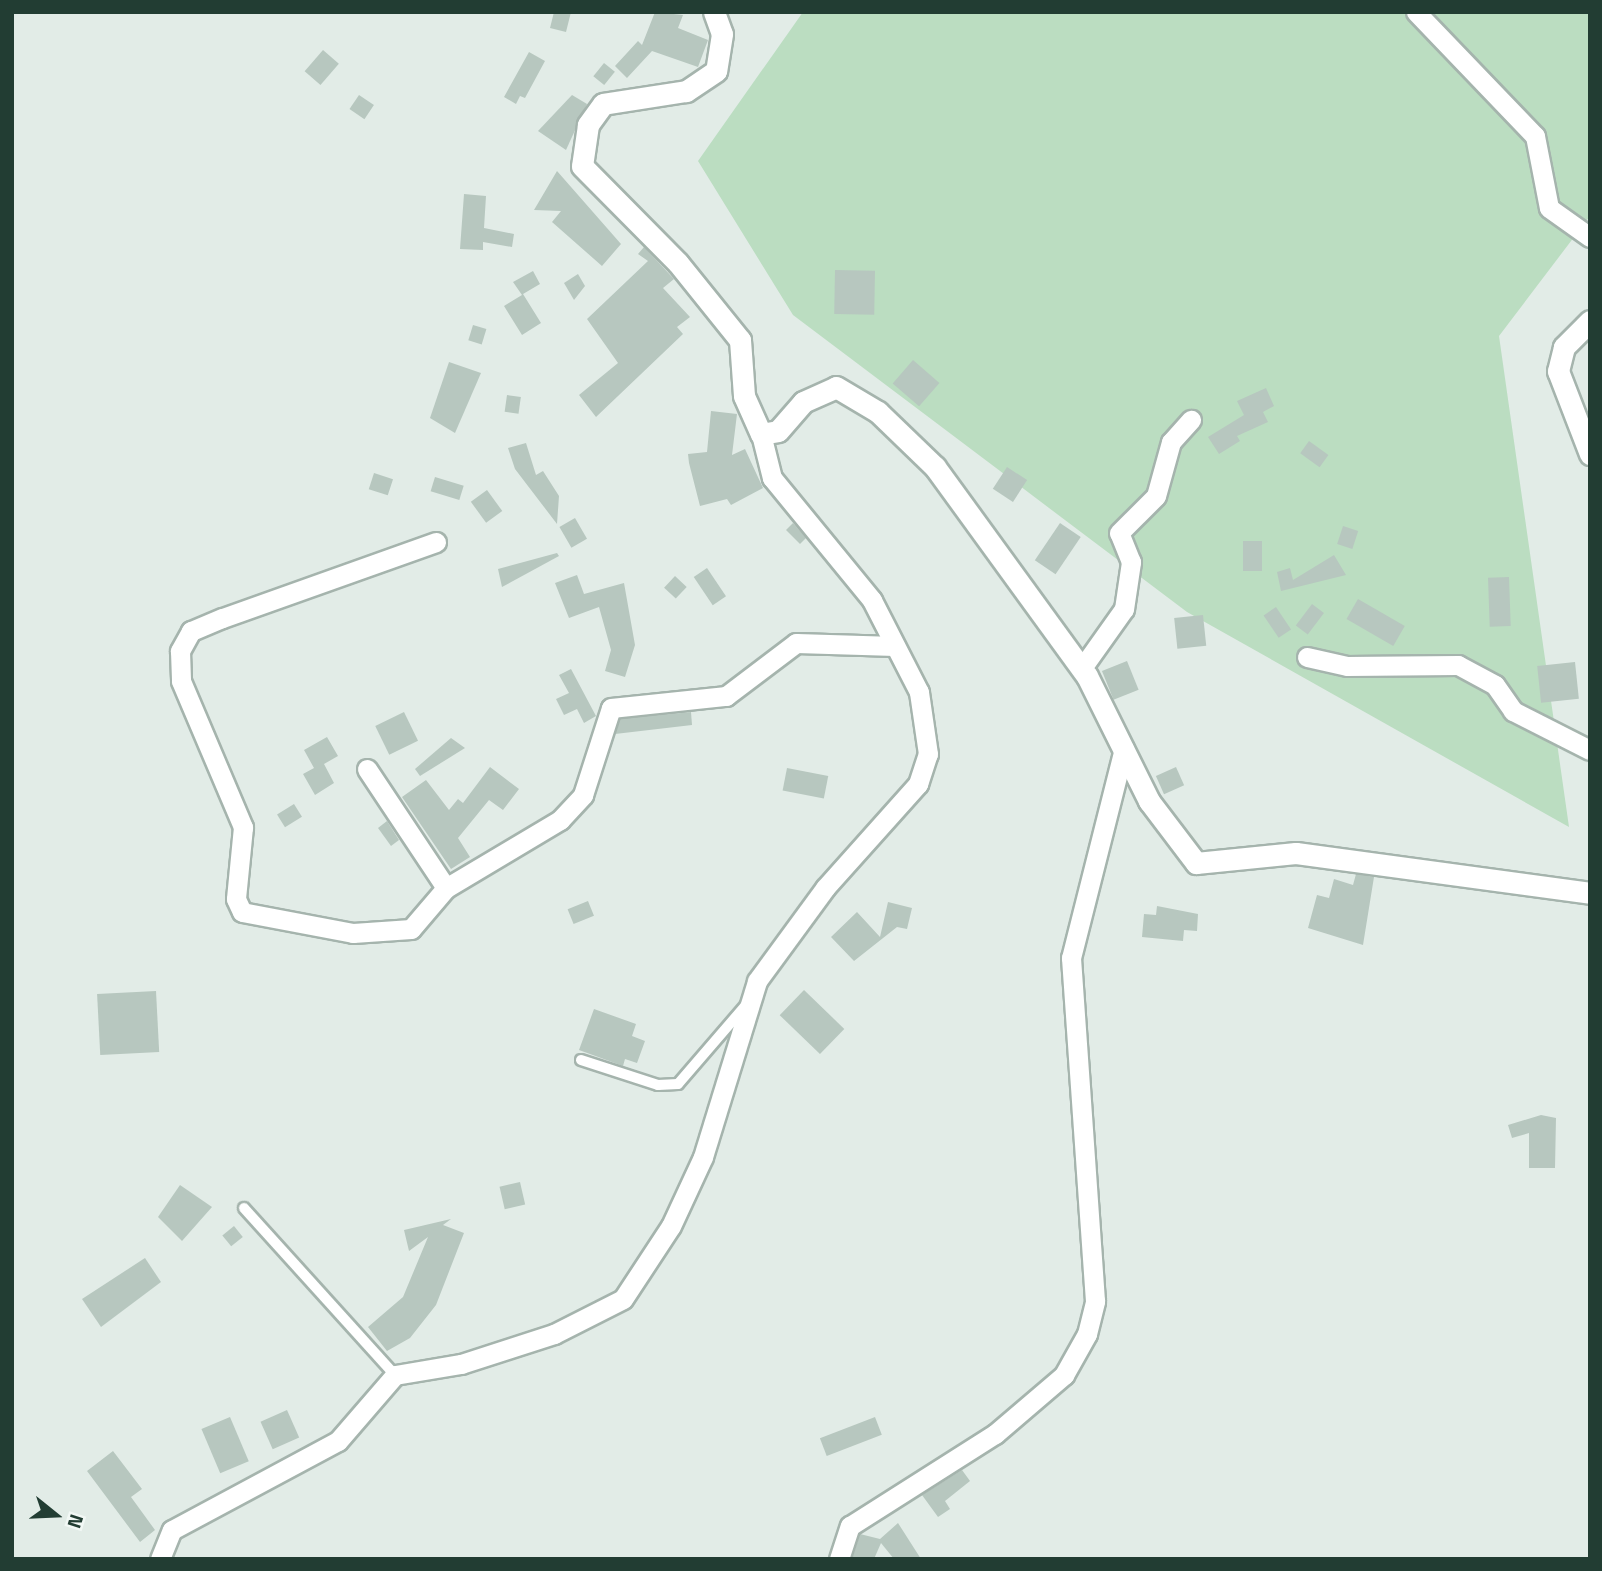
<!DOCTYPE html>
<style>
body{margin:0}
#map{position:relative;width:1602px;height:1571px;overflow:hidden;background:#e2ece7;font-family:"Titillium Web",sans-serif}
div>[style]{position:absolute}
.green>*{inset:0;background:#bbddc1}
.building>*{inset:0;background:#b7c7bf;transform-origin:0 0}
.roads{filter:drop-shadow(2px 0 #a5b4ad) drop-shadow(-2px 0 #a5b4ad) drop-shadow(0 2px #a5b4ad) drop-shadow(0 -2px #a5b4ad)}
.lane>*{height:10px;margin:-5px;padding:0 5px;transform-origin:5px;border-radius:5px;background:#fff}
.street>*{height:19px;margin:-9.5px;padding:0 9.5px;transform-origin:9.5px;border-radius:9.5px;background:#fff}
.secondary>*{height:21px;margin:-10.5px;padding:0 10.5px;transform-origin:10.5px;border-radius:10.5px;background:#fff}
span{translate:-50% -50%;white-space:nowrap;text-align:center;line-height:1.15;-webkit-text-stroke:7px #f2f8f5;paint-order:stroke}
.frame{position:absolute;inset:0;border:14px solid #223d33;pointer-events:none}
.north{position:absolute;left:21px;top:1480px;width:70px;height:70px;-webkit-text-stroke:5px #f2f8f5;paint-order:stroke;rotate:108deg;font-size:19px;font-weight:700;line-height:28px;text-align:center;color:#223d33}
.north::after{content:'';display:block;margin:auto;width:24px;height:32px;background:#223d33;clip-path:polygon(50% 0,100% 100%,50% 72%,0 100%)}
</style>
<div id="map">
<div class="green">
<i style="clip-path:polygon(803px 12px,1590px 12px,1590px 216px,1499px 336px,1569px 827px,1187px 612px,793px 315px,698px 161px)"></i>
</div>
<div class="building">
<i style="clip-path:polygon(554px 12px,571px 12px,566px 32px,550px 28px)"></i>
<i style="clip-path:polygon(655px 12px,683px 15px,678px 28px,708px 40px,698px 67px,652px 51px,627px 78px,615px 66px,638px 41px,642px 45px)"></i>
<i style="left:323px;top:50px;width:21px;height:28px;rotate:41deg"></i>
<i style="clip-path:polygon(529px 52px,545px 61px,525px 98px,520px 96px,516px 104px,504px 97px)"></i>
<i style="left:604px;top:63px;width:14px;height:17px;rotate:39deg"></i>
<i style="left:359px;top:95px;width:18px;height:17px;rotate:34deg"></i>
<i style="clip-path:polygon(572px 95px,587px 104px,566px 150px,538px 131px)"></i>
<i style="clip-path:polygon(557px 171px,621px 244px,602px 266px,552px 222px,561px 211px,534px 210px)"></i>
<i style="clip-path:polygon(464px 194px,486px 196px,484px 228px,514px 234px,512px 247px,483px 242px,483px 250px,460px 249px)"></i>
<i style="clip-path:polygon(644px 247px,674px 279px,663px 288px,690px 317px,677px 327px,683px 334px,596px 417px,579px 395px,618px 363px,587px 319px,648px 261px,638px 254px)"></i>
<i style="left:835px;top:270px;width:40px;height:44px;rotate:1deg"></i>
<i style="clip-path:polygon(533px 271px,540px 284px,523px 294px,541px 323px,522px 335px,504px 306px,522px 295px,513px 282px)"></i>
<i style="clip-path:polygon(578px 274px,585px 286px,574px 300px,564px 283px)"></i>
<i style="left:473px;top:325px;width:14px;height:16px;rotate:17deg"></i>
<i style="left:913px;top:360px;width:35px;height:31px;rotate:41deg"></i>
<i style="clip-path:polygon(449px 362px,481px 373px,455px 433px,430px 418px)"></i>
<i style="clip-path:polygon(1266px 388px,1274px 406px,1263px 412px,1268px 422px,1237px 436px,1240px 441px,1219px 454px,1208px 437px,1244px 415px,1237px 401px)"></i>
<i style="left:507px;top:395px;width:14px;height:17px;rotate:8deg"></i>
<i style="clip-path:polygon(711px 411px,737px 414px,732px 455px,745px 449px,763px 488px,731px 505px,727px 499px,700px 506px,689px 463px,688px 454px,707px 452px)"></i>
<i style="left:1309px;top:441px;width:24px;height:15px;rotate:36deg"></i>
<i style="clip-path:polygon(526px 443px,536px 475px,543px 471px,559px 496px,557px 524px,515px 469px,508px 448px)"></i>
<i style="left:1007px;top:467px;width:24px;height:26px;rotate:33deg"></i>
<i style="left:374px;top:473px;width:20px;height:17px;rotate:18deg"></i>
<i style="left:435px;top:477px;width:30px;height:15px;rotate:17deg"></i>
<i style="left:487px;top:490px;width:26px;height:20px;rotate:54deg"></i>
<i style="left:575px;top:518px;width:24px;height:18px;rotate:60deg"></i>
<i style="clip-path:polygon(793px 523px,806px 538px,800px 544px,786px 530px)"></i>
<i style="left:1060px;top:523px;width:25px;height:45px;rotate:34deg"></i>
<i style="left:1343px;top:526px;width:16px;height:19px;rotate:18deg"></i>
<i style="left:1243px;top:541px;width:19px;height:30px"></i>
<i style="clip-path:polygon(557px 553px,559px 556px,502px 587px,498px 569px)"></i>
<i style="clip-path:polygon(1334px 555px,1346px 575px,1281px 591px,1277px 572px,1290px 568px,1293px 580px)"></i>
<i style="left:707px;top:568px;width:34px;height:16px;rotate:56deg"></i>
<i style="clip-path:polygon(577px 575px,584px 594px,624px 583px,635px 645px,625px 677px,605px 671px,611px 650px,599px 607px,569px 618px,555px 583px)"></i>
<i style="left:675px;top:576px;width:16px;height:16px;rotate:43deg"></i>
<i style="left:1509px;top:577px;width:49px;height:21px;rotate:88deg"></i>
<i style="left:1358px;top:599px;width:54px;height:23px;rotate:30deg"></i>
<i style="left:1312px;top:604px;width:15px;height:27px;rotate:37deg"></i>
<i style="left:1276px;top:607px;width:27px;height:15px;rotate:56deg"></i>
<i style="left:1203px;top:615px;width:31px;height:29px;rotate:84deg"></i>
<i style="left:1127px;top:661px;width:31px;height:27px;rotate:68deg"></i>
<i style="left:1575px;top:662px;width:37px;height:38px;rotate:84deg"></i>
<i style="clip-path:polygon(571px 669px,596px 716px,584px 723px,577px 709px,564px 715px,556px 699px,569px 693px,559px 675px)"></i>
<i style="left:404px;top:712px;width:32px;height:32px;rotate:64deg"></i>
<i style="clip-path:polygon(691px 712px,692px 725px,615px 734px,620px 719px)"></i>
<i style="clip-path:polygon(327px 737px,338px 756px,324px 764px,334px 783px,315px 795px,303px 774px,314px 768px,304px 750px)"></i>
<i style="clip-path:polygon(451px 738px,465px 748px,420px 776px,415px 769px)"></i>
<i style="clip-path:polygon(490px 767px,519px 789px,503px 810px,489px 800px,458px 838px,470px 857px,451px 869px,402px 797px,426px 780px,449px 810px,458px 799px,463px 803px)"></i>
<i style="left:1176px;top:767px;width:20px;height:22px;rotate:66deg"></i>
<i style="left:787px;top:768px;width:42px;height:23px;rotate:11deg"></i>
<i style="left:294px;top:804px;width:15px;height:20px;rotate:58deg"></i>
<i style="clip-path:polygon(387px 821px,399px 840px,391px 846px,378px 828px)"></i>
<i style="clip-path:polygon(1356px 874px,1374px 877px,1363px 945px,1308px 928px,1317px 895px,1329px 898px,1334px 879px,1353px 885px)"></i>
<i style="left:588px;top:901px;width:16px;height:22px;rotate:68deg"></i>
<i style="clip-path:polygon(888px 902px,912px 908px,907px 929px,897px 927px,854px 961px,831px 937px,857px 912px,880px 937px)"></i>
<i style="clip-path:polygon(1157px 906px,1198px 914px,1197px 931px,1184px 930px,1183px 941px,1142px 937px,1144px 914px,1156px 915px)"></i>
<i style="left:804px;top:990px;width:56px;height:35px;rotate:44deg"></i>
<i style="left:156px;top:991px;width:61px;height:59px;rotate:87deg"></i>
<i style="clip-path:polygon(594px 1009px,636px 1024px,632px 1036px,645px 1041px,637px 1063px,625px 1059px,623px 1066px,579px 1050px)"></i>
<i style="clip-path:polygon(1541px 1115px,1556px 1118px,1555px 1168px,1529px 1168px,1529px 1133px,1512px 1138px,1508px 1125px)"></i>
<i style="left:520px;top:1182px;width:23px;height:21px;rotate:77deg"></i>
<i style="clip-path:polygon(180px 1185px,212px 1207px,182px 1241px,158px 1217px)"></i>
<i style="clip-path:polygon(451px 1219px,443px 1225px,464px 1233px,436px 1305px,410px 1338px,387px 1351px,368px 1327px,403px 1297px,428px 1237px,409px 1251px,404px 1230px)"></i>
<i style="left:234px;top:1226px;width:14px;height:15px;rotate:51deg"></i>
<i style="clip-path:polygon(145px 1258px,161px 1282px,101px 1327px,82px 1299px)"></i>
<i style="left:287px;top:1410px;width:30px;height:29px;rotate:66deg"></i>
<i style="left:230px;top:1417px;width:48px;height:31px;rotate:67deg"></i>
<i style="left:875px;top:1417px;width:19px;height:59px;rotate:69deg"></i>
<i style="clip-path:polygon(113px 1451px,142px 1489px,131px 1497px,155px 1530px,140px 1542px,87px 1471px)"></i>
<i style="clip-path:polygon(962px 1470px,970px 1481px,945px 1501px,950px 1509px,938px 1517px,922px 1495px)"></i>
<i style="clip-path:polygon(898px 1523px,921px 1559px,894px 1559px,881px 1543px,874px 1559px,852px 1559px,860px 1534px,880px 1539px)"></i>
</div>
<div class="roads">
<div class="lane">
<i style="left:581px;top:1060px;width:81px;rotate:18deg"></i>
<i style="left:658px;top:1085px;width:20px;rotate:-3deg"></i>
<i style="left:678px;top:1084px;width:103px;rotate:-49.3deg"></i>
<i style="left:244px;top:1208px;width:225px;rotate:47.9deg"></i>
</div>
<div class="street">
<i style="left:1416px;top:12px;width:172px;rotate:46.2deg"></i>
<i style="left:1535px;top:136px;width:73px;rotate:79deg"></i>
<i style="left:1549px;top:208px;width:50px;rotate:35.3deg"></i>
<i style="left:436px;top:542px;width:227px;rotate:160.4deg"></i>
<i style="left:222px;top:618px;width:34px;rotate:157deg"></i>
<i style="left:191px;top:631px;width:23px;rotate:119deg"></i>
<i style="left:180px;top:651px;width:30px;rotate:88deg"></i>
<i style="left:181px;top:681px;width:159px;rotate:67deg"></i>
<i style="left:243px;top:827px;width:72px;rotate:95.6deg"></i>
<i style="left:236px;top:899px;width:14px;rotate:65deg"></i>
<i style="left:242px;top:912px;width:113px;rotate:10.7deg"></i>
<i style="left:353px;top:933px;width:58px;rotate:-3.9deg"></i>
<i style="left:411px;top:929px;width:54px;rotate:-49.5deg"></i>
<i style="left:446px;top:888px;width:133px;rotate:-30.8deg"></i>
<i style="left:560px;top:820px;width:34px;rotate:-47deg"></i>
<i style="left:583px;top:795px;width:91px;rotate:-72.2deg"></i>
<i style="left:611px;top:708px;width:116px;rotate:-6deg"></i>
<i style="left:726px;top:696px;width:88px;rotate:-37.1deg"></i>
<i style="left:796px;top:643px;width:99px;rotate:1.7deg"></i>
<i style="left:1307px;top:657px;width:41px;rotate:12.7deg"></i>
<i style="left:1347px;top:666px;width:111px;rotate:-0.5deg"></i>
<i style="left:1458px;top:665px;width:42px;rotate:28.4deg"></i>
<i style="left:1495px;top:685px;width:32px;rotate:55deg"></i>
<i style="left:1513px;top:711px;width:86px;rotate:26.9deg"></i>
<i style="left:1082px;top:668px;width:72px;rotate:-54.6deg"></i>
<i style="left:1124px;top:609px;width:48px;rotate:-81.5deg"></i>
<i style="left:1131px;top:562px;width:31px;rotate:-112deg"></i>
<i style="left:1119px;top:533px;width:52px;rotate:-45deg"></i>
<i style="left:1156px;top:496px;width:56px;rotate:-74.5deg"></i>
<i style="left:1171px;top:442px;width:30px;rotate:-48deg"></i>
<i style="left:367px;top:769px;width:143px;rotate:56.4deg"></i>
<i style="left:160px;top:1559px;width:31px;rotate:-68deg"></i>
<i style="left:172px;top:1530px;width:188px;rotate:-28.2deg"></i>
<i style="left:338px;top:1441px;width:87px;rotate:-49.2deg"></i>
<i style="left:395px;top:1375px;width:67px;rotate:-9.5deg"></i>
<i style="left:461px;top:1364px;width:98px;rotate:-17.9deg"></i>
<i style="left:554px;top:1334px;width:77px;rotate:-26.9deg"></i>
<i style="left:623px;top:1299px;width:87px;rotate:-56.7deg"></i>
<i style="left:671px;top:1226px;width:76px;rotate:-65.1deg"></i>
<i style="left:703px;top:1157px;width:184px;rotate:-72.9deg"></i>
<i style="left:757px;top:981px;width:115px;rotate:-53.8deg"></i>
<i style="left:825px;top:888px;width:140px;rotate:-48.2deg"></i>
<i style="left:918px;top:784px;width:32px;rotate:-72deg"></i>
<i style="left:928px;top:754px;width:63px;rotate:-98.3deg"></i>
<i style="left:919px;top:692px;width:103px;rotate:-117.1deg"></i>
<i style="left:872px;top:600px;width:158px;rotate:-129.3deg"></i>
<i style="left:772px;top:478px;width:45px;rotate:-104deg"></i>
<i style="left:839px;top:1559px;width:35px;rotate:-72deg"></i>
<i style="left:850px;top:1526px;width:172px;rotate:-32.4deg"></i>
<i style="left:995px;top:1434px;width:91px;rotate:-40.5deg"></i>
<i style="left:1064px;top:1375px;width:47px;rotate:-60.7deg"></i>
<i style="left:1087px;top:1334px;width:34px;rotate:-76deg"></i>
<i style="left:1095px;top:1301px;width:344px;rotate:-94deg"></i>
<i style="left:1071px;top:958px;width:216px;rotate:-75.8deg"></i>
</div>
<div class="secondary">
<i style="left:714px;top:12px;width:23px;rotate:70deg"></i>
<i style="left:722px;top:34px;width:37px;rotate:99deg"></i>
<i style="left:716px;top:71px;width:36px;rotate:146deg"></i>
<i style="left:686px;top:91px;width:84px;rotate:171.1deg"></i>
<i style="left:603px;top:104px;width:26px;rotate:126deg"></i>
<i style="left:588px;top:125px;width:41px;rotate:98.3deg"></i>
<i style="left:582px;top:166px;width:136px;rotate:45.3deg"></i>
<i style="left:678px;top:263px;width:99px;rotate:51.2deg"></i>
<i style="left:740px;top:340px;width:56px;rotate:85.9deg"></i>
<i style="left:744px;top:396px;width:42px;rotate:65.9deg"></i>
<i style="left:761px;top:434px;width:17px;rotate:-10deg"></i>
<i style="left:778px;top:431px;width:38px;rotate:-49deg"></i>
<i style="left:803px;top:402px;width:36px;rotate:-24deg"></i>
<i style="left:836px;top:387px;width:49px;rotate:30.8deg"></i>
<i style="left:878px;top:412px;width:79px;rotate:44deg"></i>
<i style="left:935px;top:467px;width:258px;rotate:54deg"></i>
<i style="left:1087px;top:676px;width:140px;rotate:63.6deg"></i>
<i style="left:1149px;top:801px;width:78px;rotate:52.8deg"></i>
<i style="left:1196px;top:863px;width:100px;rotate:-5.7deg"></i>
<i style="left:1296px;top:853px;width:297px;rotate:7.7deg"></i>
<i style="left:1590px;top:321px;width:37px;rotate:135deg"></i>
<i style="left:1564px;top:347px;width:25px;rotate:104deg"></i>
<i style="left:1558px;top:371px;width:89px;rotate:68.9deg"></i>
</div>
</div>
<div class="frame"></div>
<div class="north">N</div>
</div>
